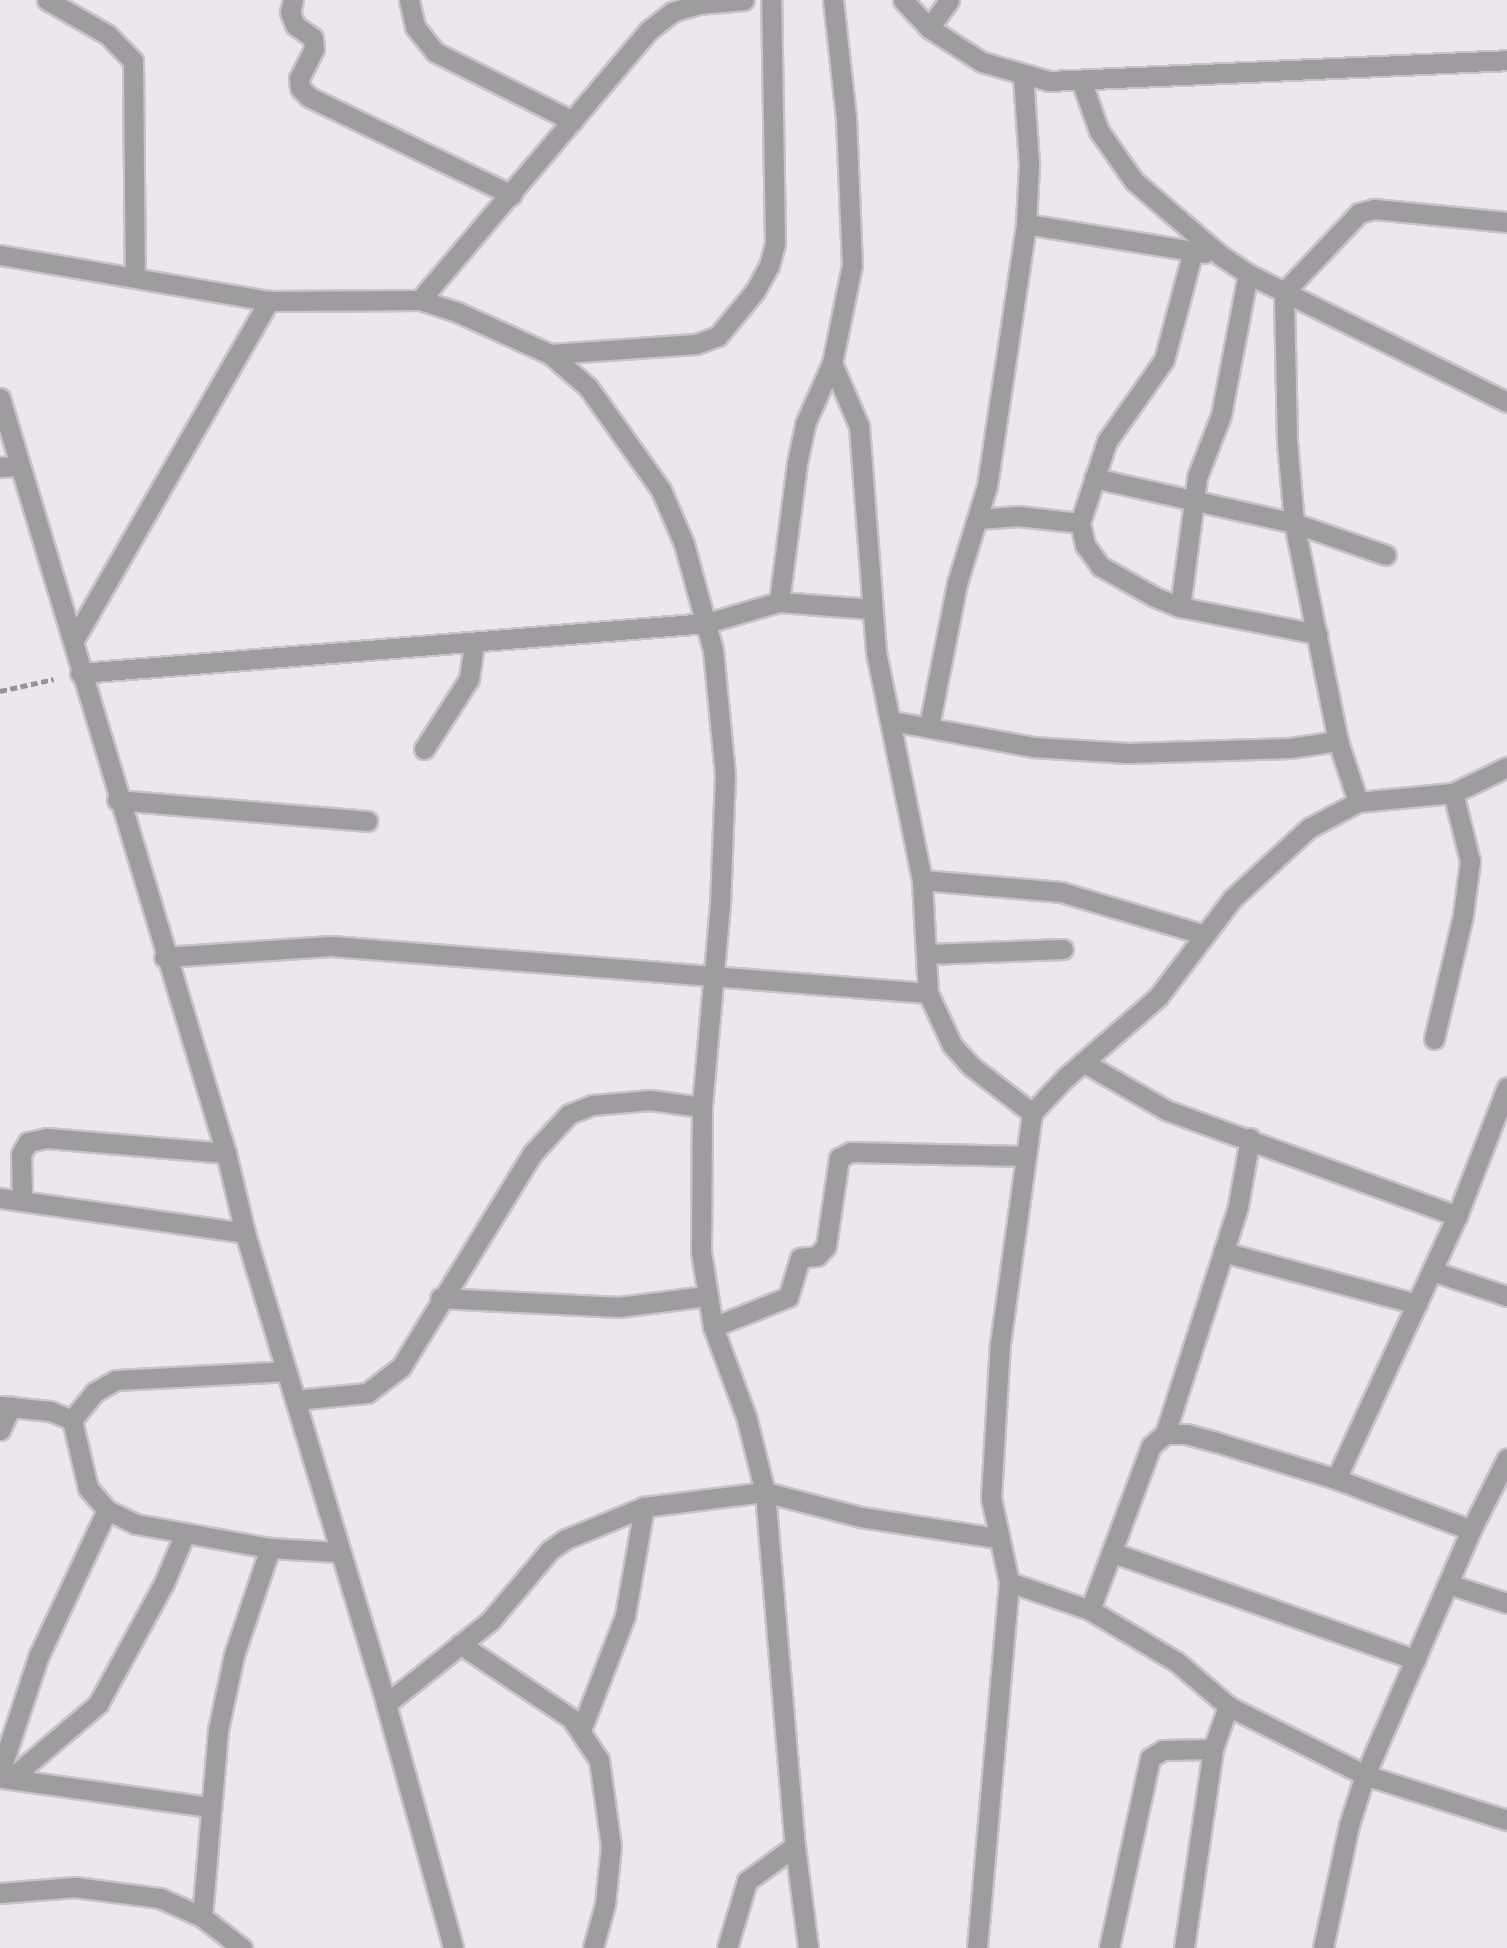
<!DOCTYPE html>
<style>
body{margin:0}
#map{position:relative;width:1507px;height:1948px;overflow:hidden;background:#ebe7ed;font-family:Bitter,serif}
div>[style]{position:absolute}
.path>*{height:4.5px;margin-top:-2.25px;transform-origin:0;background:repeating-linear-gradient(90deg,#969397 0 7px,transparent 0 10.5px)}
.roads{filter:drop-shadow(2px 0 #c7c3c8) drop-shadow(-2px 0 #c7c3c8) drop-shadow(0 2px #c7c3c8) drop-shadow(0 -2px #c7c3c8)}
.minor>*{height:19px;margin:-9.5px;padding:0 9.5px;transform-origin:9.5px;border-radius:9.5px;background:#9e9c9f}
.tertiary>*{height:19px;margin:-9.5px;padding:0 9.5px;transform-origin:9.5px;border-radius:9.5px;background:#9e9c9f}
span{translate:-50% -50%;white-space:nowrap;text-align:center;line-height:1.15;-webkit-text-stroke:5px #fff;paint-order:stroke}
</style>
<div id="map">
<div class="path">
<i style="left:0;top:691px;width:55px;rotate:-12.5deg"></i>
</div>
<div class="roads">
<div class="minor">
<i style="left:47px;top:0;width:70px;rotate:29.8deg"></i>
<i style="left:108px;top:35px;width:36px;rotate:46deg"></i>
<i style="left:133px;top:61px;width:215px;rotate:89.5deg"></i>
<i style="left:293px;top:0;width:12px;rotate:104deg"></i>
<i style="left:290px;top:12px;width:14px;rotate:69deg"></i>
<i style="left:295px;top:25px;width:22px;rotate:36deg"></i>
<i style="left:313px;top:38px;width:11px;rotate:85deg"></i>
<i style="left:314px;top:49px;width:33px;rotate:117deg"></i>
<i style="left:299px;top:78px;width:10px;rotate:84deg"></i>
<i style="left:300px;top:88px;width:13px;rotate:45deg"></i>
<i style="left:309px;top:97px;width:225px;rotate:25.8deg"></i>
<i style="left:409px;top:0;width:28px;rotate:77deg"></i>
<i style="left:415px;top:27px;width:32px;rotate:51deg"></i>
<i style="left:435px;top:52px;width:154px;rotate:26.6deg"></i>
<i style="left:833px;top:0;width:118px;rotate:83.7deg"></i>
<i style="left:846px;top:117px;width:148px;rotate:87.7deg"></i>
<i style="left:852px;top:265px;width:100px;rotate:101.5deg"></i>
<i style="left:832px;top:363px;width:69px;rotate:66.8deg"></i>
<i style="left:859px;top:426px;width:227px;rotate:85.7deg"></i>
<i style="left:876px;top:652px;width:233px;rotate:78.6deg"></i>
<i style="left:922px;top:880px;width:113px;rotate:87deg"></i>
<i style="left:928px;top:993px;width:57px;rotate:65.2deg"></i>
<i style="left:952px;top:1045px;width:28px;rotate:48deg"></i>
<i style="left:971px;top:1066px;width:77px;rotate:37.6deg"></i>
<i style="left:903px;top:0;width:38px;rotate:47deg"></i>
<i style="left:929px;top:28px;width:63px;rotate:32.7deg"></i>
<i style="left:982px;top:62px;width:70px;rotate:15.8deg"></i>
<i style="left:1049px;top:81px;width:458px;rotate:-2.6deg"></i>
<i style="left:929px;top:28px;width:34px;rotate:-54deg"></i>
<i style="left:1081px;top:80px;width:54px;rotate:70.6deg"></i>
<i style="left:1099px;top:131px;width:61px;rotate:55deg"></i>
<i style="left:1134px;top:181px;width:113px;rotate:40.7deg"></i>
<i style="left:1220px;top:255px;width:34px;rotate:34deg"></i>
<i style="left:1248px;top:274px;width:289px;rotate:26.3deg"></i>
<i style="left:1026px;top:224px;width:181px;rotate:9.2deg"></i>
<i style="left:0;top:255px;width:273px;rotate:9.7deg"></i>
<i style="left:269px;top:301px;width:151px;rotate:-0.4deg"></i>
<i style="left:420px;top:300px;width:39px;rotate:18deg"></i>
<i style="left:457px;top:312px;width:102px;rotate:24.3deg"></i>
<i style="left:550px;top:354px;width:50px;rotate:41deg"></i>
<i style="left:588px;top:387px;width:126px;rotate:54.7deg"></i>
<i style="left:661px;top:490px;width:59px;rotate:66.9deg"></i>
<i style="left:684px;top:544px;width:110px;rotate:74.7deg"></i>
<i style="left:713px;top:650px;width:126px;rotate:84.5deg"></i>
<i style="left:725px;top:775px;width:129px;rotate:92.2deg"></i>
<i style="left:720px;top:904px;width:204px;rotate:95.1deg"></i>
<i style="left:702px;top:1107px;width:145px;rotate:90.4deg"></i>
<i style="left:701px;top:1252px;width:76px;rotate:80.9deg"></i>
<i style="left:713px;top:1327px;width:95px;rotate:69.7deg"></i>
<i style="left:746px;top:1416px;width:78px;rotate:76deg"></i>
<i style="left:765px;top:1492px;width:355px;rotate:85.2deg"></i>
<i style="left:795px;top:1846px;width:103px;rotate:82.7deg"></i>
<i style="left:420px;top:300px;width:353px;rotate:-49.7deg"></i>
<i style="left:648px;top:31px;width:31px;rotate:-38deg"></i>
<i style="left:672px;top:12px;width:28px;rotate:-17deg"></i>
<i style="left:699px;top:4px;width:45px;rotate:-5.1deg"></i>
<i style="left:550px;top:354px;width:146px;rotate:-3.9deg"></i>
<i style="left:696px;top:344px;width:23px;rotate:-20deg"></i>
<i style="left:718px;top:336px;width:58px;rotate:-50.6deg"></i>
<i style="left:755px;top:291px;width:29px;rotate:-61deg"></i>
<i style="left:769px;top:266px;width:24px;rotate:-75deg"></i>
<i style="left:775px;top:243px;width:243px;rotate:-90.9deg"></i>
<i style="left:0;top:467px;width:19px;rotate:-3deg"></i>
<i style="left:1094px;top:478px;width:205px;rotate:12.7deg"></i>
<i style="left:1294px;top:523px;width:97px;rotate:19.2deg"></i>
<i style="left:978px;top:519px;width:40px;rotate:-4.3deg"></i>
<i style="left:1018px;top:516px;width:62px;rotate:6.4deg"></i>
<i style="left:1080px;top:523px;width:23px;rotate:77deg"></i>
<i style="left:1085px;top:545px;width:26px;rotate:54deg"></i>
<i style="left:1100px;top:566px;width:63px;rotate:29.4deg"></i>
<i style="left:1155px;top:597px;width:27px;rotate:22deg"></i>
<i style="left:1180px;top:607px;width:140px;rotate:11.1deg"></i>
<i style="left:1080px;top:523px;width:86px;rotate:-71.8deg"></i>
<i style="left:1107px;top:441px;width:99px;rotate:-54.9deg"></i>
<i style="left:1164px;top:360px;width:113px;rotate:-75.1deg"></i>
<i style="left:779px;top:602px;width:140px;rotate:-82.6deg"></i>
<i style="left:797px;top:463px;width:40px;rotate:-78deg"></i>
<i style="left:805px;top:424px;width:67px;rotate:-66.1deg"></i>
<i style="left:1180px;top:607px;width:131px;rotate:-82.5deg"></i>
<i style="left:1197px;top:477px;width:66px;rotate:-68.8deg"></i>
<i style="left:1221px;top:415px;width:144px;rotate:-79.2deg"></i>
<i style="left:75px;top:638px;width:389px;rotate:-60.1deg"></i>
<i style="left:80px;top:673px;width:629px;rotate:-4.56deg"></i>
<i style="left:707px;top:623px;width:75px;rotate:-16.3deg"></i>
<i style="left:779px;top:602px;width:93px;rotate:4.3deg"></i>
<i style="left:892px;top:721px;width:143px;rotate:10.4deg"></i>
<i style="left:1033px;top:747px;width:95px;rotate:3.6deg"></i>
<i style="left:1128px;top:753px;width:162px;rotate:-1.8deg"></i>
<i style="left:1290px;top:748px;width:49px;rotate:-8.3deg"></i>
<i style="left:929px;top:726px;width:146px;rotate:-78.9deg"></i>
<i style="left:957px;top:583px;width:102px;rotate:-72.8deg"></i>
<i style="left:987px;top:486px;width:265px;rotate:-81.5deg"></i>
<i style="left:1026px;top:224px;width:60px;rotate:-87.1deg"></i>
<i style="left:1029px;top:164px;width:87px;rotate:-93.9deg"></i>
<i style="left:424px;top:749px;width:83px;rotate:-57.3deg"></i>
<i style="left:469px;top:679px;width:34px;rotate:-82deg"></i>
<i style="left:117px;top:800px;width:251px;rotate:4.8deg"></i>
<i style="left:1358px;top:802px;width:64px;rotate:-108.2deg"></i>
<i style="left:1338px;top:741px;width:222px;rotate:-101.4deg"></i>
<i style="left:1294px;top:523px;width:82px;rotate:-94.9deg"></i>
<i style="left:1287px;top:441px;width:149px;rotate:-91.2deg"></i>
<i style="left:1284px;top:292px;width:109px;rotate:-46.5deg"></i>
<i style="left:1359px;top:213px;width:16px;rotate:-15deg"></i>
<i style="left:1374px;top:209px;width:134px;rotate:5.6deg"></i>
<i style="left:922px;top:880px;width:140px;rotate:4.9deg"></i>
<i style="left:1061px;top:892px;width:147px;rotate:16.6deg"></i>
<i style="left:928px;top:954px;width:135px;rotate:-2.1deg"></i>
<i style="left:164px;top:957px;width:167px;rotate:-3.8deg"></i>
<i style="left:331px;top:946px;width:599px;rotate:4.5deg"></i>
<i style="left:1434px;top:1039px;width:127px;rotate:-76.8deg"></i>
<i style="left:1463px;top:915px;width:54px;rotate:-82.6deg"></i>
<i style="left:1470px;top:861px;width:70px;rotate:-104deg"></i>
<i style="left:1083px;top:1062px;width:96px;rotate:30deg"></i>
<i style="left:1166px;top:1110px;width:310px;rotate:20deg"></i>
<i style="left:0;top:1198px;width:247px;rotate:8.1deg"></i>
<i style="left:22px;top:1200px;width:46px;rotate:-91.2deg"></i>
<i style="left:21px;top:1154px;width:14px;rotate:-60deg"></i>
<i style="left:28px;top:1142px;width:19px;rotate:-12deg"></i>
<i style="left:47px;top:1138px;width:180px;rotate:4.8deg"></i>
<i style="left:1223px;top:1252px;width:201px;rotate:15deg"></i>
<i style="left:1432px;top:1271px;width:79px;rotate:18.4deg"></i>
<i style="left:440px;top:1298px;width:179px;rotate:2.9deg"></i>
<i style="left:619px;top:1307px;width:88px;rotate:-7.2deg"></i>
<i style="left:713px;top:1327px;width:81px;rotate:-21.8deg"></i>
<i style="left:788px;top:1297px;width:41px;rotate:-72.9deg"></i>
<i style="left:800px;top:1258px;width:17px;rotate:-7deg"></i>
<i style="left:817px;top:1256px;width:13px;rotate:-48deg"></i>
<i style="left:826px;top:1246px;width:89px;rotate:-81.6deg"></i>
<i style="left:839px;top:1158px;width:13px;rotate:-27deg"></i>
<i style="left:851px;top:1152px;width:174px;rotate:1.3deg"></i>
<i style="left:295px;top:1400px;width:72px;rotate:-5.6deg"></i>
<i style="left:367px;top:1393px;width:43px;rotate:-37.4deg"></i>
<i style="left:401px;top:1367px;width:250px;rotate:-58.4deg"></i>
<i style="left:532px;top:1154px;width:54px;rotate:-47.2deg"></i>
<i style="left:569px;top:1114px;width:26px;rotate:-21deg"></i>
<i style="left:593px;top:1105px;width:57px;rotate:-5deg"></i>
<i style="left:650px;top:1100px;width:52px;rotate:7.7deg"></i>
<i style="left:0;top:1406px;width:50px;rotate:5.7deg"></i>
<i style="left:50px;top:1411px;width:24px;rotate:22deg"></i>
<i style="left:72px;top:1420px;width:70px;rotate:76.8deg"></i>
<i style="left:88px;top:1488px;width:29px;rotate:49deg"></i>
<i style="left:107px;top:1510px;width:32px;rotate:26deg"></i>
<i style="left:136px;top:1524px;width:136px;rotate:10.2deg"></i>
<i style="left:270px;top:1548px;width:68px;rotate:3.4deg"></i>
<i style="left:72px;top:1420px;width:36px;rotate:-51deg"></i>
<i style="left:95px;top:1392px;width:24px;rotate:-30deg"></i>
<i style="left:116px;top:1380px;width:169px;rotate:-3deg"></i>
<i style="left:0;top:1430px;width:26px;rotate:-65deg"></i>
<i style="left:1165px;top:1434px;width:239px;rotate:-72.2deg"></i>
<i style="left:1238px;top:1206px;width:69px;rotate:-80deg"></i>
<i style="left:1336px;top:1479px;width:289px;rotate:-65.3deg"></i>
<i style="left:1457px;top:1216px;width:138px;rotate:-68.8deg"></i>
<i style="left:1114px;top:1553px;width:320px;rotate:19.5deg"></i>
<i style="left:1009px;top:1582px;width:86px;rotate:19.1deg"></i>
<i style="left:1090px;top:1610px;width:101px;rotate:30.9deg"></i>
<i style="left:1177px;top:1662px;width:67px;rotate:40.8deg"></i>
<i style="left:1228px;top:1706px;width:153px;rotate:26.7deg"></i>
<i style="left:1365px;top:1775px;width:149px;rotate:17.6deg"></i>
<i style="left:1448px;top:1584px;width:62px;rotate:17.9deg"></i>
<i style="left:1090px;top:1610px;width:175px;rotate:-69.6deg"></i>
<i style="left:1151px;top:1446px;width:18px;rotate:-41deg"></i>
<i style="left:1165px;top:1434px;width:21px"></i>
<i style="left:1186px;top:1434px;width:31px;rotate:15deg"></i>
<i style="left:1216px;top:1442px;width:126px;rotate:17.1deg"></i>
<i style="left:1336px;top:1479px;width:144px;rotate:20.7deg"></i>
<i style="left:460px;top:1644px;width:133px;rotate:33.7deg"></i>
<i style="left:571px;top:1718px;width:50px;rotate:56.3deg"></i>
<i style="left:599px;top:1760px;width:87px;rotate:82.1deg"></i>
<i style="left:611px;top:1846px;width:58px;rotate:95.9deg"></i>
<i style="left:605px;top:1904px;width:46px;rotate:105.3deg"></i>
<i style="left:386px;top:1704px;width:133px;rotate:-38.6deg"></i>
<i style="left:490px;top:1621px;width:93px;rotate:-49.8deg"></i>
<i style="left:550px;top:1550px;width:19px;rotate:-35deg"></i>
<i style="left:566px;top:1539px;width:84px;rotate:-22.3deg"></i>
<i style="left:644px;top:1507px;width:122px;rotate:-7.1deg"></i>
<i style="left:765px;top:1492px;width:99px;rotate:14.6deg"></i>
<i style="left:861px;top:1517px;width:138px;rotate:8.8deg"></i>
<i style="left:581px;top:1730px;width:122px;rotate:-68.9deg"></i>
<i style="left:625px;top:1616px;width:111px;rotate:-80.1deg"></i>
<i style="left:0;top:1772px;width:123px;rotate:-71.6deg"></i>
<i style="left:39px;top:1655px;width:160px;rotate:-64.9deg"></i>
<i style="left:3px;top:1778px;width:209px;rotate:8deg"></i>
<i style="left:10px;top:1779px;width:116px;rotate:-40.4deg"></i>
<i style="left:98px;top:1704px;width:138px;rotate:-61.4deg"></i>
<i style="left:164px;top:1583px;width:54px;rotate:-67.2deg"></i>
<i style="left:0;top:1893px;width:75px;rotate:-4.6deg"></i>
<i style="left:75px;top:1887px;width:86px;rotate:7.4deg"></i>
<i style="left:160px;top:1898px;width:46px;rotate:24.3deg"></i>
<i style="left:202px;top:1917px;width:51px;rotate:37.8deg"></i>
<i style="left:202px;top:1917px;width:188px;rotate:-85.1deg"></i>
<i style="left:218px;top:1730px;width:77px;rotate:-78deg"></i>
<i style="left:234px;top:1655px;width:113px;rotate:-71.4deg"></i>
<i style="left:727px;top:1948px;width:70px;rotate:-73.4deg"></i>
<i style="left:747px;top:1881px;width:59px;rotate:-36.1deg"></i>
<i style="left:977px;top:1948px;width:367px;rotate:-85deg"></i>
<i style="left:1009px;top:1582px;width:86px;rotate:-102.1deg"></i>
<i style="left:991px;top:1498px;width:154px;rotate:-86.7deg"></i>
<i style="left:1000px;top:1344px;width:233px;rotate:-82.1deg"></i>
<i style="left:1032px;top:1113px;width:48px;rotate:-46.7deg"></i>
<i style="left:1065px;top:1078px;width:123px;rotate:-41.1deg"></i>
<i style="left:1158px;top:997px;width:123px;rotate:-52.9deg"></i>
<i style="left:1232px;top:899px;width:105px;rotate:-42.7deg"></i>
<i style="left:1309px;top:828px;width:55px;rotate:-28deg"></i>
<i style="left:1358px;top:802px;width:95px;rotate:-5.4deg"></i>
<i style="left:1453px;top:793px;width:60px;rotate:-25.7deg"></i>
<i style="left:1109px;top:1948px;width:194px;rotate:-77.8deg"></i>
<i style="left:1150px;top:1758px;width:15px;rotate:-32deg"></i>
<i style="left:1163px;top:1750px;width:50px;rotate:-1.1deg"></i>
<i style="left:1184px;top:1948px;width:201px;rotate:-81.7deg"></i>
<i style="left:1213px;top:1749px;width:46px;rotate:-70.8deg"></i>
<i style="left:1323px;top:1948px;width:126px;rotate:-78.1deg"></i>
<i style="left:1349px;top:1825px;width:52px;rotate:-72.3deg"></i>
<i style="left:1365px;top:1775px;width:267px;rotate:-66.6deg"></i>
<i style="left:1471px;top:1530px;width:80px;rotate:-63.4deg"></i>
</div>
<div class="tertiary">
<i style="left:0;top:398px;width:788px;rotate:73.34deg"></i>
<i style="left:226px;top:1153px;width:82px;rotate:76.6deg"></i>
<i style="left:245px;top:1233px;width:492px;rotate:73.3deg"></i>
<i style="left:386px;top:1704px;width:253px;rotate:74.6deg"></i>
</div>
</div>
</div>
